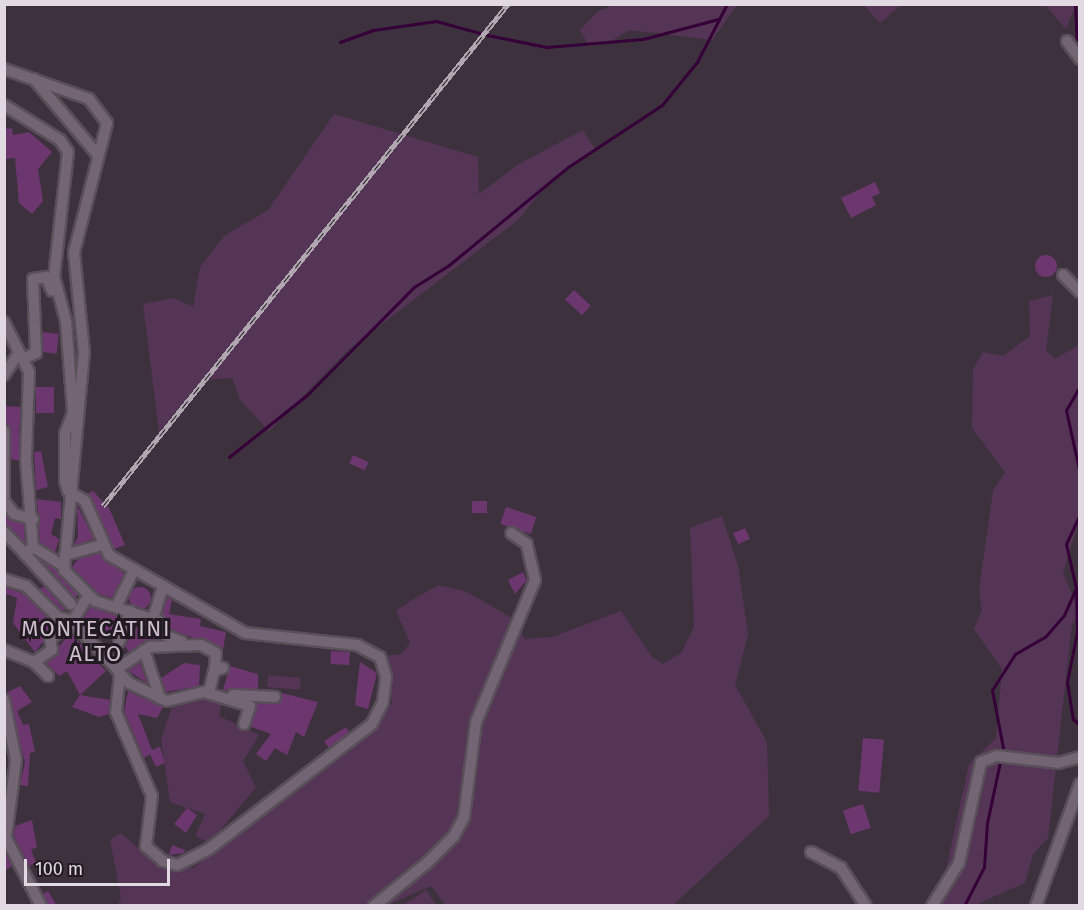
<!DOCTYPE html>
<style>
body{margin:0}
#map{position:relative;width:1084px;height:910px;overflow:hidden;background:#3e313e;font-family:"Fira Sans",sans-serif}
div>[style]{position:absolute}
.green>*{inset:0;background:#543555;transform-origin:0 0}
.stream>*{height:3px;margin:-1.5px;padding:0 1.5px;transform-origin:1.5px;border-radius:1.5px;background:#350038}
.building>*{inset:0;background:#6c376e;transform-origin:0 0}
.round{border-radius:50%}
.roads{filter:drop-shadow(2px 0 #594f59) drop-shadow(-2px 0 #594f59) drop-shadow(0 2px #594f59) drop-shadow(0 -2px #594f59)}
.minor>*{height:10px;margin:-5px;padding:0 5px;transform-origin:5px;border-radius:5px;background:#736573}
.rail>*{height:5px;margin-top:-2.5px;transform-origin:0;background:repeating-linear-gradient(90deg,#211b21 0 9px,#b1a7b1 0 18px);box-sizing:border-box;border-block:2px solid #b1a7b1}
span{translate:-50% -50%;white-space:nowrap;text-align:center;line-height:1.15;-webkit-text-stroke:6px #211b21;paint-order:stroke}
.quarter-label{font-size:22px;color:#cdbdcd;letter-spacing:1.5px}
.frame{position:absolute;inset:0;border:6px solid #e2dae2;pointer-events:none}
.scale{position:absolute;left:24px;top:859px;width:146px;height:27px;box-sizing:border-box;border:3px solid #e2dae2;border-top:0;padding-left:8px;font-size:18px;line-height:21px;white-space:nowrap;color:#e2dae2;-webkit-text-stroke:4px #211b21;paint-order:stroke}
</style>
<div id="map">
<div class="green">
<div style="clip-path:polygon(615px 4px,737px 4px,737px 5px,712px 40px,629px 30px,610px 42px,589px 46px,580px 30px,597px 12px)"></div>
<div style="clip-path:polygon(864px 5px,864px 4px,901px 5px,880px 23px)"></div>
<div style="clip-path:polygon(1045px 5px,1076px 5px,1066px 29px)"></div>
<div style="clip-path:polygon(334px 114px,478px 157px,479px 194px,519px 164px,583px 130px,596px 151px,552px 178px,518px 220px,348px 350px,269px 431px,240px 400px,232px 378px,202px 380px,159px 432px,143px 304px,174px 298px,193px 307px,200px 267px,224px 236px,268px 210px)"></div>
<div style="clip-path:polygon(1053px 295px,1046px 350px,1055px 359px,1079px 345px,1079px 520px,1063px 573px,1080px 613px,1072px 624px,1048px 838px,1033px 854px,1025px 883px,975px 905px,929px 906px,946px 870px,969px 764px,996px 738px,1002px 669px,974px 629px,982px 610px,979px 590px,993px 491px,1005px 472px,972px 428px,973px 369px,983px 352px,1003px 356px,1030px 336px,1029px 301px)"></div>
<div style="clip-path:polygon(722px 516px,738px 566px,748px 634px,735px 685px,767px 742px,769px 816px,673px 905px,445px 905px,431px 886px,388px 905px,118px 905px,121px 897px,110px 840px,121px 833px,161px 868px,193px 868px,377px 725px,392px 703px,384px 656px,401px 654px,410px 643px,396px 611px,415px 598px,439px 585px,467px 592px,514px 619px,525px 639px,552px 637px,621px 611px,652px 657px,663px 664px,681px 653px,694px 627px,690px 528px)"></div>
<div style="left:268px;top:675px;width:33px;height:12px;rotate:5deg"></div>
<div style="clip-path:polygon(204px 697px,222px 703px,219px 716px,259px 735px,243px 761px,256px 787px,210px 843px,195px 836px,205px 814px,170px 802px,161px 739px,173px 704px)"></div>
<div style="clip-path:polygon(426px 890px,436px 905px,403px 905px)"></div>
</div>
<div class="stream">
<div style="left:1075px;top:4px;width:44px;rotate:87.4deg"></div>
<div style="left:487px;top:35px;width:61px;rotate:11.3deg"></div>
<div style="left:547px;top:47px;width:96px;rotate:-4.8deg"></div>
<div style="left:643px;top:39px;width:78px;rotate:-14.9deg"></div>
<div style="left:340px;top:42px;width:35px;rotate:-20deg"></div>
<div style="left:373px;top:30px;width:64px;rotate:-8.1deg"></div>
<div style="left:436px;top:21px;width:46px;rotate:15.3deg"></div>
<div style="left:1078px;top:60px;width:13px;rotate:81deg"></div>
<div style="left:1080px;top:386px;width:28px;rotate:120deg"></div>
<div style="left:1066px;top:410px;width:66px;rotate:77.7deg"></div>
<div style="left:229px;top:457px;width:100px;rotate:-38.5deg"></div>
<div style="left:307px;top:395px;width:152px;rotate:-45.3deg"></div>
<div style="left:414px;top:287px;width:41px;rotate:-32.2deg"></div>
<div style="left:449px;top:265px;width:154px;rotate:-39.5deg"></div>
<div style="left:568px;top:167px;width:113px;rotate:-33.4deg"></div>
<div style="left:662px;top:105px;width:55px;rotate:-50.9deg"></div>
<div style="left:697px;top:62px;width:65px;rotate:-62.7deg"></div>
<div style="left:1076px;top:590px;width:42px;rotate:88.6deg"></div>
<div style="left:1077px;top:632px;width:51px;rotate:101.3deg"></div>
<div style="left:1067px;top:682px;width:37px;rotate:81deg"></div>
<div style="left:1073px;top:719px;width:9px;rotate:41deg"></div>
<div style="left:964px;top:906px;width:44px;rotate:-62.9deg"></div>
<div style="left:984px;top:867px;width:44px;rotate:-86.1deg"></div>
<div style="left:987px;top:823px;width:77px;rotate:-78deg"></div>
<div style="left:1003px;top:748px;width:59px;rotate:-100.7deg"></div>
<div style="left:992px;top:690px;width:43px;rotate:-57.4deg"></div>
<div style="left:1015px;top:654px;width:34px;rotate:-30deg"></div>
<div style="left:1045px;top:637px;width:29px;rotate:-49deg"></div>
<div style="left:1064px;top:615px;width:30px;rotate:-66deg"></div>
<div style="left:1076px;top:588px;width:45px;rotate:-102.8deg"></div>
<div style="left:1066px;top:544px;width:33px;rotate:-65deg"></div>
</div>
<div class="building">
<div style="clip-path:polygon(12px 128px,13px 135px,29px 132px,52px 152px,38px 169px,43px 201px,32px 214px,19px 203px,15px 158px,4px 159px,4px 129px)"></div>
<div style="clip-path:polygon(875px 182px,880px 193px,872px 197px,876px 205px,851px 218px,841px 198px)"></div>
<div class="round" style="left:1035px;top:255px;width:22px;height:22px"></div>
<div style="left:574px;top:290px;width:23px;height:13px;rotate:43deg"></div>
<div style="left:43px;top:332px;width:16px;height:20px;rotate:7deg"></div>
<div style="left:36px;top:387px;width:18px;height:26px"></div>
<div style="clip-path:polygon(4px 406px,20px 407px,19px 461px,11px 459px)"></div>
<div style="clip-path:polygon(41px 451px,48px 487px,36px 490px,34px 452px)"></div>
<div style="left:353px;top:455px;width:17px;height:9px;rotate:25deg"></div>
<div style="clip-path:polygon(93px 491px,109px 508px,125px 545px,114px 549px,87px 494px)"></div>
<div style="clip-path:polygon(37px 499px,61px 502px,61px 519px,55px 518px,51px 534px,59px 539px,55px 552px,40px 543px)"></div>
<div style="left:472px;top:501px;width:15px;height:12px"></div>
<div style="clip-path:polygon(77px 505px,94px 539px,74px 545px,78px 537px)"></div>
<div style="left:506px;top:507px;width:32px;height:18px;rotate:18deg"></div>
<div style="clip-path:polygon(4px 514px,24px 524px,25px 543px,4px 525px)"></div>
<div style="left:745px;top:528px;width:12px;height:13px;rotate:66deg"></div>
<div style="clip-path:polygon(100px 553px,124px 573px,112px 598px,99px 594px,72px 567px,78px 559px)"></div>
<div style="clip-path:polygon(42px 561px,57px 570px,78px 595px,75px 598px)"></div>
<div style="clip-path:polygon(523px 572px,527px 580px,515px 594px,508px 580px)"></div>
<div style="clip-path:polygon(44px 586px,65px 609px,66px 610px,62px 610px,40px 589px)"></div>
<div style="clip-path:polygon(4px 587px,22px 593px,57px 624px,35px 652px,13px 623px,17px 598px,4px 593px)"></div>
<div class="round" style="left:129px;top:587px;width:22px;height:22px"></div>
<div style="clip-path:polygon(167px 597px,172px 600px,169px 614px,201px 619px,200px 626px,226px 632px,223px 650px,171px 629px,162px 614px)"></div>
<div style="clip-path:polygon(91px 607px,120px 617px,112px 639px,84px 618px)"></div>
<div style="clip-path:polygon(139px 623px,153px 627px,159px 639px,129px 652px,125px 646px)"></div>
<div style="clip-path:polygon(70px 633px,106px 671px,80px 695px,110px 700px,109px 714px,99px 717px,72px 707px,80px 695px,67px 671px,59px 676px,46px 663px)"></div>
<div style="left:331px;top:651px;width:19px;height:13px;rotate:3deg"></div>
<div style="clip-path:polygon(360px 662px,377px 673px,368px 709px,355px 705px)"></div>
<div style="clip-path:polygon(140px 663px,147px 683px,128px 671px)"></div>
<div style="clip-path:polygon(184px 663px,200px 665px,199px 686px,166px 692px,161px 678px)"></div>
<div style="clip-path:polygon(230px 666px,258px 674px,258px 689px,223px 690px)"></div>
<div style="clip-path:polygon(20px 686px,32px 702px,17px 711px,23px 725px,29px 724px,35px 752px,30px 753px,28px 786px,20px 785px,25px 762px,6px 693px)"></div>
<div style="clip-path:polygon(128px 691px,163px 707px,157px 718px,138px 714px,152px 750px,160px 747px,165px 763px,156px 767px,150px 754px,144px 758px,124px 711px)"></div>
<div style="clip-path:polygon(281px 693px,318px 702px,304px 737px,296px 732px,287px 755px,275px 748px,266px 761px,256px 754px,271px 734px,251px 727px,257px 704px,278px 704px)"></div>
<div style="clip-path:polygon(346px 727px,349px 732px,329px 748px,324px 741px)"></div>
<div style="left:863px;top:738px;width:21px;height:53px;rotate:5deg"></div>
<div style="left:863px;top:804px;width:25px;height:21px;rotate:72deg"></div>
<div style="clip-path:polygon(187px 808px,197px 815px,186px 833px,174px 824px)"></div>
<div style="clip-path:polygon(32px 820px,37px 848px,31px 849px,36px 863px,29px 866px,14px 836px,15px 826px)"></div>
<div style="clip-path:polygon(172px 845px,185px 850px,184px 853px,169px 855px)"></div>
<div style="clip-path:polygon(4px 851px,12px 866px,4px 871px)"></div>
<div style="clip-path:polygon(48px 891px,57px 906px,48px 906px,43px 894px)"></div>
</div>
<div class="roads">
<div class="minor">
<div style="left:1067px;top:41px;width:22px;rotate:54deg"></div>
<div style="left:4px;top:69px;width:90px;rotate:19.4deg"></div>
<div style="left:89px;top:99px;width:30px;rotate:53deg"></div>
<div style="left:107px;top:123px;width:133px;rotate:104.3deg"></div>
<div style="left:74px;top:252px;width:100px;rotate:84.3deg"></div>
<div style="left:84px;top:352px;width:219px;rotate:95.2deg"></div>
<div style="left:64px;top:570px;width:44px;rotate:45deg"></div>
<div style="left:95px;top:601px;width:67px;rotate:17.4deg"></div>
<div style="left:159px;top:621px;width:15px;rotate:67deg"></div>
<div style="left:165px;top:635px;width:18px;rotate:22deg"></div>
<div style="left:34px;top:79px;width:98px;rotate:50deg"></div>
<div style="left:4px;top:105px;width:66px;rotate:32deg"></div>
<div style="left:60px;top:140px;width:14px;rotate:56deg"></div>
<div style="left:68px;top:152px;width:125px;rotate:96.4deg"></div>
<div style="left:54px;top:276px;width:47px;rotate:75.1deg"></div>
<div style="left:66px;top:321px;width:92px;rotate:85.6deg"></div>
<div style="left:73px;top:413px;width:22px;rotate:111deg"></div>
<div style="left:65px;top:434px;width:47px;rotate:90deg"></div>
<div style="left:65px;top:481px;width:10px;rotate:73deg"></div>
<div style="left:68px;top:491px;width:20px;rotate:30deg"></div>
<div style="left:85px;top:501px;width:59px;rotate:66deg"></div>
<div style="left:109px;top:555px;width:157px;rotate:29.8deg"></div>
<div style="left:245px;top:633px;width:113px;rotate:6.1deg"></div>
<div style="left:357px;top:645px;width:26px;rotate:28deg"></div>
<div style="left:380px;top:657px;width:21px;rotate:73deg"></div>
<div style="left:386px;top:677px;width:25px;rotate:97deg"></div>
<div style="left:383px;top:702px;width:25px;rotate:117deg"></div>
<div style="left:372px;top:724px;width:205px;rotate:142.5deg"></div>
<div style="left:209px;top:849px;width:36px;rotate:153deg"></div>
<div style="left:177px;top:865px;width:15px;rotate:-164deg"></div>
<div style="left:163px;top:861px;width:23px;rotate:-139deg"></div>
<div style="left:146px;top:846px;width:50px;rotate:-83.2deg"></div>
<div style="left:152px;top:796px;width:91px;rotate:-113.2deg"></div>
<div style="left:116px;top:712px;width:37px;rotate:-84deg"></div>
<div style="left:1063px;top:275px;width:24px;rotate:45deg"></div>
<div style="left:4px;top:322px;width:56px;rotate:63.4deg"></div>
<div style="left:29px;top:372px;width:88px;rotate:92deg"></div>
<div style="left:26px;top:460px;width:87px;rotate:85.4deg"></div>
<div style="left:33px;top:547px;width:36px;rotate:32deg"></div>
<div style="left:23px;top:359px;width:14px;rotate:-25deg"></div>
<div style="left:36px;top:353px;width:74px;rotate:-92.3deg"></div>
<div style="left:33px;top:279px;width:13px;rotate:-9deg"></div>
<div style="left:46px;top:277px;width:15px;rotate:67deg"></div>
<div style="left:4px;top:375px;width:27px;rotate:-56deg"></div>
<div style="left:4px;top:431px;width:26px;rotate:90deg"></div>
<div style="left:4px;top:462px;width:34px;rotate:90deg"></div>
<div style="left:4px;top:501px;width:16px;rotate:52deg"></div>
<div style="left:14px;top:514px;width:20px;rotate:15deg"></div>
<div style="left:4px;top:532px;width:30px;rotate:46deg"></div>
<div style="left:33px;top:547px;width:11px;rotate:139deg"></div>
<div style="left:25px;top:554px;width:68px;rotate:47.4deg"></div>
<div style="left:65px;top:555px;width:38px;rotate:-15deg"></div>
<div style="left:4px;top:579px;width:23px;rotate:18deg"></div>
<div style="left:26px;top:586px;width:45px;rotate:44.1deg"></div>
<div style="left:58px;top:617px;width:12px;rotate:14deg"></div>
<div style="left:116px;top:607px;width:41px;rotate:-64.1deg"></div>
<div style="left:153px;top:619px;width:34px;rotate:-73deg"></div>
<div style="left:72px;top:622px;width:65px;rotate:46.2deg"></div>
<div style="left:117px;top:669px;width:40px;rotate:-34deg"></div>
<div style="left:150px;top:647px;width:51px;rotate:-2.2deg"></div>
<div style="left:201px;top:645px;width:17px;rotate:28deg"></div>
<div style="left:216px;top:653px;width:13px;rotate:94deg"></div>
<div style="left:215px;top:666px;width:8px;rotate:14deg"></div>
<div style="left:223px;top:668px;width:9px;rotate:162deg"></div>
<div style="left:214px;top:671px;width:18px;rotate:103deg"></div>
<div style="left:72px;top:622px;width:31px;rotate:-58deg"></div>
<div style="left:119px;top:642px;width:33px;rotate:-70deg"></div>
<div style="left:4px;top:650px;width:32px;rotate:22deg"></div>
<div style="left:34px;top:662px;width:20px;rotate:45deg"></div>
<div style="left:144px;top:650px;width:51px;rotate:71.6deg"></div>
<div style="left:34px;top:662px;width:22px;rotate:-34deg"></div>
<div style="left:52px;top:650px;width:11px;rotate:-100deg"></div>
<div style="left:50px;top:639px;width:28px;rotate:-38deg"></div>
<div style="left:118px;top:671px;width:16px;rotate:47deg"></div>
<div style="left:129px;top:683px;width:42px;rotate:25.3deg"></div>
<div style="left:167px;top:701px;width:38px;rotate:-14deg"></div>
<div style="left:204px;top:692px;width:48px;rotate:16.9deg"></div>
<div style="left:250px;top:706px;width:19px;rotate:108deg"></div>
<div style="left:233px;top:695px;width:42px;rotate:2.7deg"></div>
<div style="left:4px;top:700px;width:61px;rotate:78.7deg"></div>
<div style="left:16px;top:760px;width:78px;rotate:97.4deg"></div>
<div style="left:4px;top:834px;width:81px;rotate:62.8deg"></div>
<div style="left:811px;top:852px;width:34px;rotate:28deg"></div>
<div style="left:841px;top:868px;width:45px;rotate:56.7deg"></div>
<div style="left:374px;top:906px;width:68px;rotate:-39.1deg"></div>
<div style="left:427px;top:863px;width:38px;rotate:-45deg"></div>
<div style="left:454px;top:836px;width:21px;rotate:-62deg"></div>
<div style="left:464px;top:817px;width:96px;rotate:-82.8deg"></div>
<div style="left:476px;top:722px;width:154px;rotate:-67.4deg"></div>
<div style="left:535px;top:580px;width:37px;rotate:-103deg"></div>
<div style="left:527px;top:544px;width:19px;rotate:-145deg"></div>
<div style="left:932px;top:906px;width:51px;rotate:-57.9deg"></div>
<div style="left:959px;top:863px;width:103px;rotate:-77.7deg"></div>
<div style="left:981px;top:762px;width:17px;rotate:-21deg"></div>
<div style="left:997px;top:756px;width:61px;rotate:6.5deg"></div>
<div style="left:1058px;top:763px;width:23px;rotate:-15deg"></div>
<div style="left:1036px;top:906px;width:130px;rotate:-70.2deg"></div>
</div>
</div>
<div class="rail">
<div style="left:103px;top:506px;width:645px;rotate:-51.1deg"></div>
</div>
<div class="quarter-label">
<span style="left:96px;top:641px">MONTECATINI<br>ALTO</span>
</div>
<div class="frame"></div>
<div class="scale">100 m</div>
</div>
